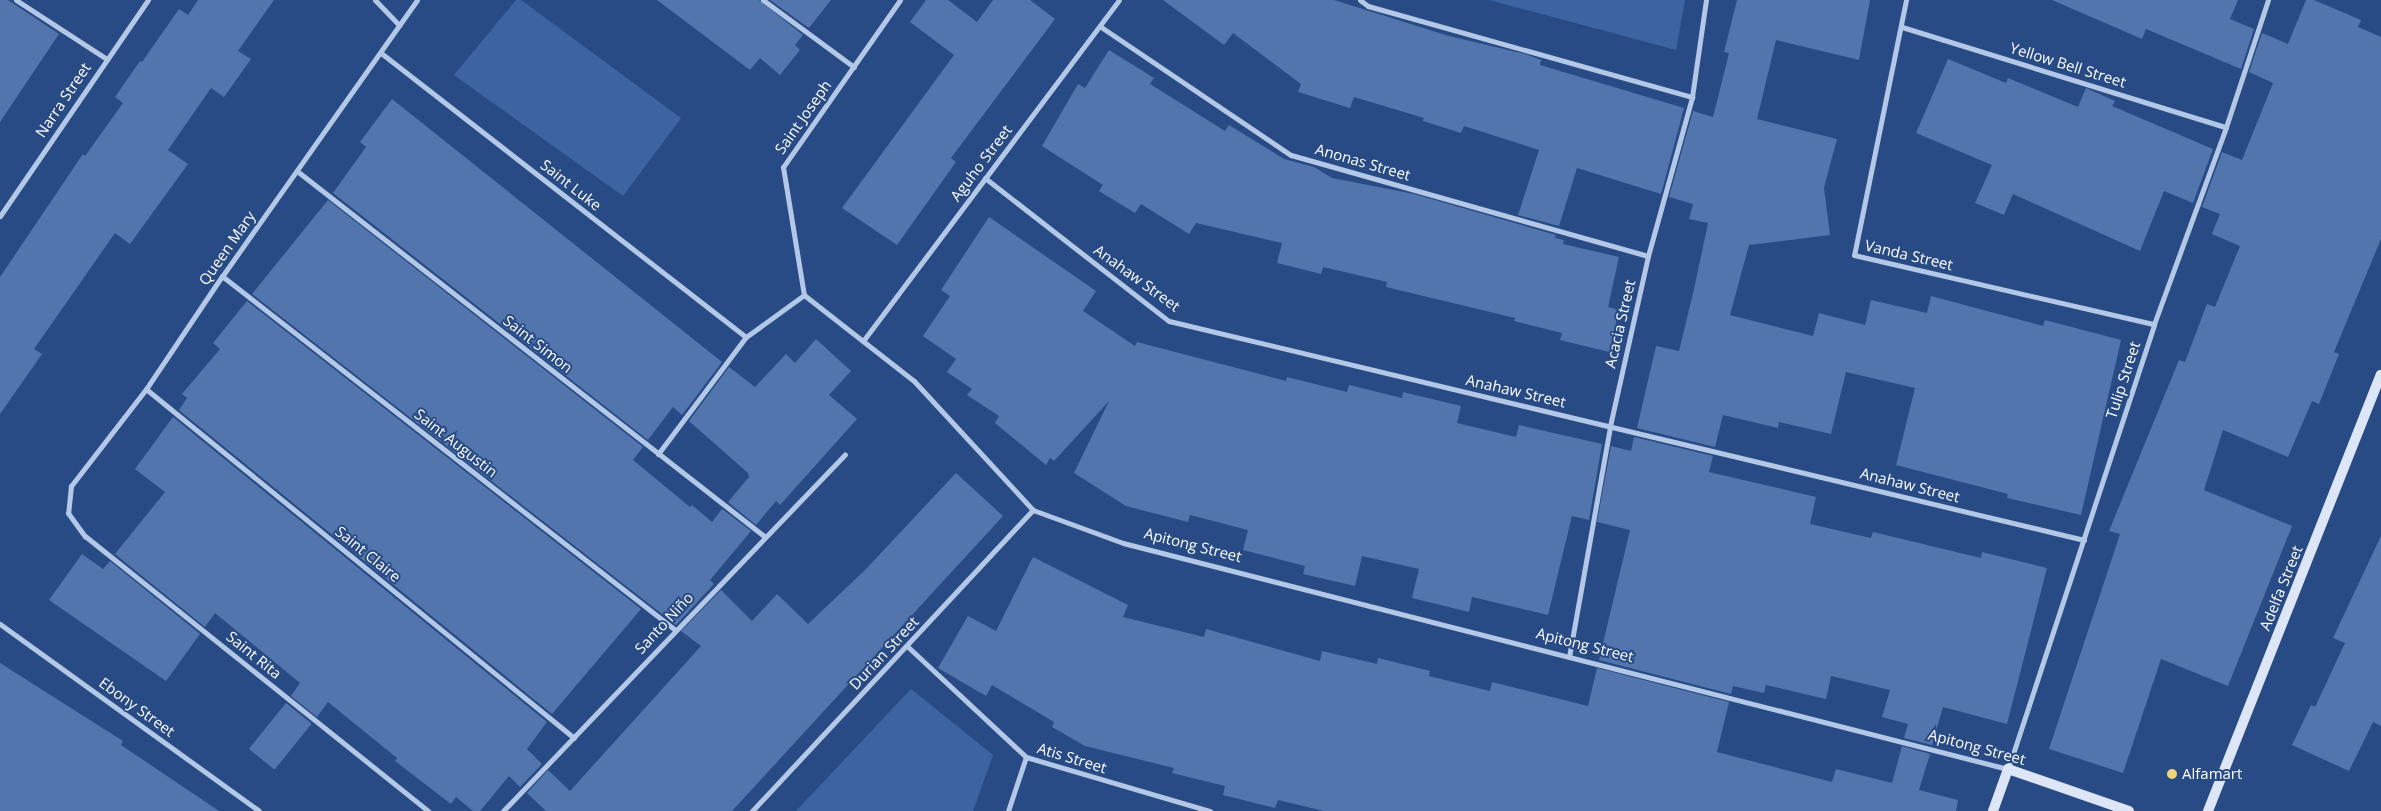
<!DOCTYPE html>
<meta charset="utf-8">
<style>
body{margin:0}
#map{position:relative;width:2381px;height:811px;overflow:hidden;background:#284b85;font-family:"Open Sans",sans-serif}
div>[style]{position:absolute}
.green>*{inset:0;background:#3d64a1}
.building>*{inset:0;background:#5175ac;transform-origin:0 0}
.street>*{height:5px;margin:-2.5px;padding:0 2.5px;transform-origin:2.5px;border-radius:2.5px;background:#b3c8e7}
.secondary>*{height:10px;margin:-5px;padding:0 5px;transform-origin:5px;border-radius:5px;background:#dde6f7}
.dots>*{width:14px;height:14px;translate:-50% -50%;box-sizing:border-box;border:2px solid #284b85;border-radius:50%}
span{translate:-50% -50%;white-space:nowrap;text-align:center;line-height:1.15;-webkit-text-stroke:4px #284b85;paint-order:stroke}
.street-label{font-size:15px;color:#fff}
.poi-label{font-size:15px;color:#fff}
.left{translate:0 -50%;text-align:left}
</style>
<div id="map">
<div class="green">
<div style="clip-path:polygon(516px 0,521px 0,681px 118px,623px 196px,454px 75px)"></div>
<div style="clip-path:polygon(1489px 0,1685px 0,1676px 50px)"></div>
<div style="clip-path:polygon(911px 689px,993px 755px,973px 811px,796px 811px)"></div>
</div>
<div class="building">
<div style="clip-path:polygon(0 0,8px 0,59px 34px,0 122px)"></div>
<div style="clip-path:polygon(198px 0,274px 0,238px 51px,251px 59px,224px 97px,211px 88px,168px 150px,188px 164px,130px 244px,115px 233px,34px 349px,42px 354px,0 414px,0 277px,83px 154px,85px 156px,123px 103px,115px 97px,140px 61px,142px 62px,179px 9px,188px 15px)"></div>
<div style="clip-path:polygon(657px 0,759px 0,803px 35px,795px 45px,800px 50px,780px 75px,760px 58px,750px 70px)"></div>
<div style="clip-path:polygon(770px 0,831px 0,809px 28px)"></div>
<div style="clip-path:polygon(926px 0,948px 0,977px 22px,993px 0,1030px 0,1055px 19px,951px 158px,956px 162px,897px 245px,842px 208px,954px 55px,910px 22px)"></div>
<div style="clip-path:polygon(1163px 0,1334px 0,1449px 36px,1525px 54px,1541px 60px,1540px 65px,1684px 108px,1661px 194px,1577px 168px,1559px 226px,1518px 215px,1539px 150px,1464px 126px,1461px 133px,1423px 121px,1424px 118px,1354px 97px,1350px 108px,1298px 92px,1301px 84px,1233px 33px,1224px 45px)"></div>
<div style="clip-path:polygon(1737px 0,1870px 0,1859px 60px,1776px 40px,1757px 119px,1837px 139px,1824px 188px,1830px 235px,1749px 245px,1730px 315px,1813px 336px,1819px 313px,1865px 325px,1871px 300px,1927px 313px,1931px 296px,2043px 326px,2045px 320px,2121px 340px,2081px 515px,2007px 498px,2008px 494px,1896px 465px,1915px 388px,1846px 372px,1831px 434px,1779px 422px,1778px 428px,1723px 415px,1715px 447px,1637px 428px,1656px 346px,1679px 351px,1694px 289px,1708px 223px,1689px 219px,1693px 204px,1669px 197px,1693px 111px,1713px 117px,1729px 53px,1724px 52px)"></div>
<div style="clip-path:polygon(2052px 0,2238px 0,2230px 19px,2254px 29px,2241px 69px,2146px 29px,2142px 39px)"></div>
<div style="clip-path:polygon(2306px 0,2314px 0,2361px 20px,2358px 27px,2381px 37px,2381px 239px,2334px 352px,2339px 354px,2319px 404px,2312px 401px,2288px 457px,2223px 430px,2204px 490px,2292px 526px,2228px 686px,2161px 659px,2123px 773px,2049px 749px,2120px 534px,2109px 531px,2179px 360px,2185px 362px,2207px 304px,2215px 307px,2240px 246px,2212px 234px,2220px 214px,2202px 207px,2222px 152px,2242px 160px,2273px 83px,2249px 72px,2262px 33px,2288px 44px)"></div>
<div style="clip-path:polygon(1109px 50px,1154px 78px,1150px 84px,1225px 131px,1229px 125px,1284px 159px,1314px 167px,1332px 178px,1414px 194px,1556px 235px,1555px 238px,1564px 240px,1563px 244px,1619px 257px,1608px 307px,1619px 310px,1609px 352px,1560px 340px,1562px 333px,1514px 321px,1515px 318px,1386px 287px,1387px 282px,1323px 267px,1321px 274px,1277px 263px,1282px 243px,1196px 223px,1189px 234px,1141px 204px,1135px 213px,1099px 191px,1103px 185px,1042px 146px,1078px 84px,1085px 88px)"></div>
<div style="clip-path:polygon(1948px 59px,2006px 83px,2008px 78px,2078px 107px,2086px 88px,2115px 101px,2112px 106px,2213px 149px,2193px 203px,2164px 191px,2140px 251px,2013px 194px,2004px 215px,1975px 203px,1992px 165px,1916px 133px)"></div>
<div style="clip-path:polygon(392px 99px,722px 362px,682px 415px,673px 407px,648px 440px,333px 193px,366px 147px,360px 142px)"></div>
<div style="clip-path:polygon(328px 200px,643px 447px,633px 460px,690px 507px,692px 505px,712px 522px,722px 509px,751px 531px,710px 580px,714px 584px,676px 625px,252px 294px)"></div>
<div style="clip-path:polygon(989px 217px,1096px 291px,1083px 311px,1135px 346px,1137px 342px,1286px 381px,1287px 377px,1347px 392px,1349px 385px,1402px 398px,1403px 392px,1461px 406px,1457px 423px,1516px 437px,1519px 425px,1602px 444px,1589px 520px,1572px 516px,1548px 615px,1472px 597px,1469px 612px,1412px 598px,1419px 569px,1362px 556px,1355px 586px,1303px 574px,1305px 566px,1243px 550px,1248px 530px,1190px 515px,1188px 522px,1126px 506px,1074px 473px,1109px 401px,1054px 461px,1050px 458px,1046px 465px,995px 423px,999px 416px,967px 395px,972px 389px,947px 372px,956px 359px,923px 336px,950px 296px,941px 290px)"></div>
<div style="clip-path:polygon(247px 301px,641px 609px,552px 714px,179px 410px,187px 398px,182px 394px,220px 349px,213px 343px)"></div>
<div style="clip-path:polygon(816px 339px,851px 371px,829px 395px,857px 419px,780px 505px,776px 501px,756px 525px,728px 502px,749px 477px,748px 473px,689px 421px,729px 367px,755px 387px,786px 354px,795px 363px)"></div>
<div style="clip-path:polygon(173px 417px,547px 722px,527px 749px,542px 764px,520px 787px,509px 776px,480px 811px,473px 811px,456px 797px,451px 804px,395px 761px,397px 758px,328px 702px,317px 717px,291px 696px,300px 683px,215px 613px,205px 627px,115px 554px,165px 492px,135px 469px)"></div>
<div style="clip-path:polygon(1634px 437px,1713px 456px,1709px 472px,1816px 497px,1810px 524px,1871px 538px,1873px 532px,1981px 558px,1982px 552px,2047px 568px,2007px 724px,1943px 707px,1932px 745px,1904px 738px,1908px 724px,1882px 717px,1890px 690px,1831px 676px,1826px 699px,1766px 685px,1764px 693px,1733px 686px,1731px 694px,1599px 660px,1630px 530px,1597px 522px,1611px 446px,1631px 451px)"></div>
<div style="clip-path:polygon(956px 473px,1003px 516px,732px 811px,546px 811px,527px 793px,548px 770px,570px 791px,701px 646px,681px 631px,721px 590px,752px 621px,777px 594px,808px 624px,866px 569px)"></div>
<div style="clip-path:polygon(2381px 536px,2381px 726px,2373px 722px,2349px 771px,2292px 745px,2311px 705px,2315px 707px,2345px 643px,2333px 638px)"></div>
<div style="clip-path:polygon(82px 554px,103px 569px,110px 561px,200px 634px,166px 681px,49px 600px)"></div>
<div style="clip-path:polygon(1033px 557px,1128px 605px,1123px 617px,1204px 637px,1206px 629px,1320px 661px,1322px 651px,1377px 664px,1378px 658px,1430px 671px,1429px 676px,1490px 691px,1492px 682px,1588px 706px,1597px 668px,1729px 702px,1717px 752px,1832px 782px,1836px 769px,1892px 783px,1902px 746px,1930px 754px,1919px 790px,1958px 800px,1956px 811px,1324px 811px,1278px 800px,1275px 808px,1223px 795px,1225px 786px,1172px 773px,1174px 768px,1085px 746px,1052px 727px,1054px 722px,992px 685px,986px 696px,938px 668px,968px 616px,996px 631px)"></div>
<div style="clip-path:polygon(0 663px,123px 741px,121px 745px,219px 811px,0 811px)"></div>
<div style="left:286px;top:703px;width:33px;height:59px;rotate:39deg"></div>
</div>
<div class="street">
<div style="left:16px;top:0;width:108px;rotate:33deg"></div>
<div style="left:375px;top:0;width:35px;rotate:46deg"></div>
<div style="left:417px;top:0;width:338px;rotate:125.2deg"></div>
<div style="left:222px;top:276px;width:136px;rotate:123.9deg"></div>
<div style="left:146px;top:389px;width:123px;rotate:127.7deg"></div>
<div style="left:71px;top:486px;width:27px;rotate:96deg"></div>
<div style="left:68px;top:513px;width:29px;rotate:54deg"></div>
<div style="left:85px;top:536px;width:440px;rotate:38.7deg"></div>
<div style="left:763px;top:0;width:113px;rotate:36.4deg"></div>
<div style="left:900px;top:0;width:204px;rotate:125deg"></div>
<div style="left:783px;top:167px;width:130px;rotate:80.7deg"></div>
<div style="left:804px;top:295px;width:140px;rotate:38deg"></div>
<div style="left:914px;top:381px;width:176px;rotate:47.3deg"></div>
<div style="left:1033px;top:510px;width:96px;rotate:20.1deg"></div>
<div style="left:1123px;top:543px;width:913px;rotate:14.33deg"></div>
<div style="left:2008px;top:769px;width:468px;rotate:-71.8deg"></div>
<div style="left:2154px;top:324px;width:210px;rotate:-69.9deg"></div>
<div style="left:2226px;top:127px;width:134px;rotate:-71.7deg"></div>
<div style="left:1360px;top:0;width:10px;rotate:37deg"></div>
<div style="left:1368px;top:6px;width:337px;rotate:15.7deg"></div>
<div style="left:1906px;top:0;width:260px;rotate:101.5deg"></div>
<div style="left:1854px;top:255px;width:308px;rotate:13deg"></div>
<div style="left:1101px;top:27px;width:229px;rotate:34deg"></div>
<div style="left:1291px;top:155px;width:371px;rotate:15.8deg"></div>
<div style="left:1902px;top:27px;width:339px;rotate:17.2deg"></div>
<div style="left:381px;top:53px;width:462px;rotate:37.9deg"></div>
<div style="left:297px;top:171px;width:593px;rotate:38.01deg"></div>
<div style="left:985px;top:178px;width:233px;rotate:37.9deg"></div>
<div style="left:1169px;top:321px;width:941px;rotate:13.46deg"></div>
<div style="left:0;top:216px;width:262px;rotate:-55.6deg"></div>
<div style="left:222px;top:276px;width:574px;rotate:37.99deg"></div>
<div style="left:863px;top:341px;width:426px;rotate:-53.1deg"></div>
<div style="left:146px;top:389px;width:552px;rotate:39.19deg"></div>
<div style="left:658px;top:454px;width:146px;rotate:-53.1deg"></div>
<div style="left:746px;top:337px;width:72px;rotate:-35.9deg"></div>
<div style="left:0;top:624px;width:319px;rotate:35.8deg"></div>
<div style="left:907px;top:646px;width:163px;rotate:43deg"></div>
<div style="left:1026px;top:757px;width:192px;rotate:16.4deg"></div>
<div style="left:1569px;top:657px;width:235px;rotate:-79.9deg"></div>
<div style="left:1610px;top:426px;width:174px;rotate:-77.4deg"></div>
<div style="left:1648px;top:256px;width:165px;rotate:-74.5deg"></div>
<div style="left:1692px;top:97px;width:98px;rotate:-81.8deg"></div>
<div style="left:503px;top:811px;width:494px;rotate:-46.2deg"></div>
<div style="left:752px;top:811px;width:412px;rotate:-47deg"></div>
<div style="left:1008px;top:811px;width:57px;rotate:-71.6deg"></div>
</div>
<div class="secondary">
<div style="left:1993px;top:811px;width:45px;rotate:-70.3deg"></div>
<div style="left:2008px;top:769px;width:128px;rotate:19.1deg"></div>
<div style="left:2208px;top:811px;width:469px;rotate:-68.4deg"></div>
</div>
<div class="dots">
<div style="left:2172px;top:774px;background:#efd47a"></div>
</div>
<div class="street-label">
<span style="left:2068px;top:65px;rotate:17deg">Yellow Bell Street</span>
<span style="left:63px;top:100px;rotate:-56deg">Narra Street</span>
<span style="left:803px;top:117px;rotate:-55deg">Saint Joseph</span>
<span style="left:1363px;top:162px;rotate:16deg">Anonas Street</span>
<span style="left:981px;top:163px;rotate:-53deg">Aguho Street</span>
<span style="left:571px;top:185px;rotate:38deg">Saint Luke</span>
<span style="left:227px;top:248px;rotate:-55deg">Queen Mary</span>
<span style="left:1909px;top:255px;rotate:13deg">Vanda Street</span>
<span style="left:1137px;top:278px;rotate:36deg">Anahaw Street</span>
<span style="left:1620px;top:324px;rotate:-77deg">Acacia Street</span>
<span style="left:538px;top:344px;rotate:38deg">Saint Simon</span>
<span style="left:2123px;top:380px;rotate:-72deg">Tulip Street</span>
<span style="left:1516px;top:391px;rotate:13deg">Anahaw Street</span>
<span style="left:456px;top:443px;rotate:38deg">Saint Augustin</span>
<span style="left:1910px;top:485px;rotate:14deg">Anahaw Street</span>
<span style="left:1193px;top:545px;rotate:14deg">Apitong Street</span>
<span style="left:368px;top:554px;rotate:39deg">Saint Claire</span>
<span style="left:2281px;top:588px;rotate:-68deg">Adelfa Street</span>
<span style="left:664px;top:623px;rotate:-47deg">Santo Niño</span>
<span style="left:1585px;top:645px;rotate:14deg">Apitong Street</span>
<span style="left:884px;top:653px;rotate:-47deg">Durian Street</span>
<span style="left:254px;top:655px;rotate:39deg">Saint Rita</span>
<span style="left:137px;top:707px;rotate:36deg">Ebony Street</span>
<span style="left:1977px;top:747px;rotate:15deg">Apitong Street</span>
<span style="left:1072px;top:758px;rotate:17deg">Atis Street</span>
</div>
<div class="poi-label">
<span class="left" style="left:2182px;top:774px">Alfamart</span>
</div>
</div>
